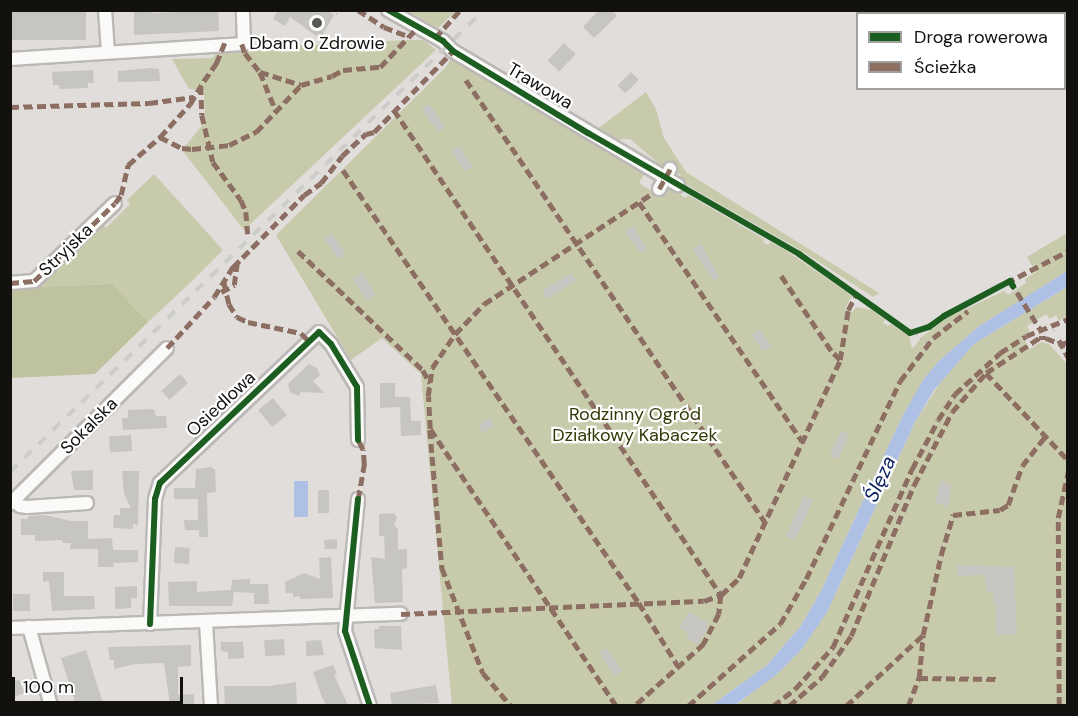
<!DOCTYPE html>
<meta charset="utf-8">
<style>
body{margin:0}
#map{position:relative;width:1078px;height:716px;overflow:hidden;background:#e0ddda;font-family:"DM Sans",sans-serif}
div>[style]{position:absolute}
.green>*{inset:0;background:#c8cbab}
.forest>*{inset:0;background:#bec29e}
.water>*{inset:0;background:#afc0e5;transform-origin:0 0}
.building>*{inset:0;background:#c7c5c2;transform-origin:0 0}
.path>*{height:2px;margin-top:-1px;transform-origin:0;background:repeating-linear-gradient(90deg,#bfbebd 0 1.5px,transparent 0 6px)}
.roads{filter:drop-shadow(2px 0 #bbb8b6) drop-shadow(-2px 0 #bbb8b6) drop-shadow(0 2px #bbb8b6) drop-shadow(0 -2px #bbb8b6)}
.minor>*{height:12px;margin:-6px;padding:0 6px;transform-origin:6px;border-radius:6px;background:#fafaf9}
.rail>*{height:4px;margin-top:-2px;transform-origin:0;background:repeating-linear-gradient(90deg,#cccccb 0 10px,transparent 0 20px)}
.quiet>*{height:4.5px;margin-top:-2.25px;transform-origin:0;background:repeating-linear-gradient(90deg,#8d6e63 0 9px,transparent 0 13.5px)}
.cycleway>*{height:6px;margin:-3px;padding:0 3px;transform-origin:3px;border-radius:3px;background:#1b5e20}
.dots>*{width:16px;height:16px;translate:-50% -50%;box-sizing:border-box;border:3px solid #fff;border-radius:50%}
span{translate:-50% -50%;white-space:nowrap;text-align:center;line-height:1.15;-webkit-text-stroke:4.5px #fff;paint-order:stroke}
.poi-label{font-size:18px;color:#12110e}
.street-label{font-size:18px;color:#12110e}
.park-label{font-size:18px;color:#343806}
.water-label{font-size:20px;color:#0d2361;font-style:italic}
.frame{position:absolute;inset:0;border:12px solid #12110e;pointer-events:none}
.legend{position:absolute;left:856px;top:12px;width:210px;height:78px;box-sizing:border-box;background:#fff;border:2px solid #a0a09f;margin:0;padding:8px 10px;list-style:none;font-size:18px;color:#12110e}
.legend li{display:flex;align-items:center;gap:12px;height:30px}
.legend b{width:30px;border:2px solid #a0a09f}
.scale{position:absolute;left:12px;top:677px;width:171px;height:27px;box-sizing:border-box;border:3px solid #12110e;border-top:0;padding-left:8px;font-size:18px;line-height:21px;white-space:nowrap;color:#12110e;-webkit-text-stroke:4px #fff;paint-order:stroke}
</style>
<div id="map">
<div class="green">
<div style="clip-path:polygon(443px 11px,456px 11px,438px 28px,408px 11px)"></div>
<div style="clip-path:polygon(407px 40px,423px 40px,436px 50px,244px 230px,182px 150px,205px 122px,204px 90px,189px 89px,172px 59px,213px 58px,217px 50px)"></div>
<div style="clip-path:polygon(452px 57px,646px 170px,639px 183px,658px 195px,665px 185px,670px 185px,682px 191px,681px 195px,686px 198px,688px 195px,764px 239px,763px 242px,768px 245px,770px 242px,784px 249px,852px 296px,845px 308px,852px 312px,856px 307px,872px 310px,885px 320px,883px 323px,888px 326px,890px 324px,909px 335px,912px 349px,923px 336px,947px 318px,1004px 291px,1008px 295px,1026px 283px,1025px 279px,1036px 272px,1027px 257px,1067px 233px,1068px 271px,979px 326px,939px 361px,902px 417px,822px 589px,801px 626px,767px 665px,712px 705px,452px 706px,421px 374px,382px 338px,351px 360px,276px 235px,446px 67px)"></div>
<div style="clip-path:polygon(646px 92px,656px 109px,664px 138px,686px 172px,879px 293px,873px 297px,802px 251px,678px 180px,681px 175px,668px 167px,664px 168px,630px 139px,612px 140px,596px 130px)"></div>
<div style="clip-path:polygon(154px 174px,223px 250px,190px 283px,148px 322px,112px 284px,37px 287px,102px 224px,106px 228px,130px 204px,127px 200px)"></div>
<div style="clip-path:polygon(1067px 287px,1067px 316px,1059px 321px,1056px 315px,1050px 319px,1046px 314px,1027px 326px,1030px 332px,1022px 336px,1030px 349px,1041px 342px,1049px 344px,1067px 364px,1067px 705px,735px 706px,787px 665px,835px 595px,915px 422px,945px 375px,974px 344px)"></div>
</div>
<div class="forest">
<div style="clip-path:polygon(112px 284px,148px 322px,95px 374px,11px 378px,11px 288px)"></div>
</div>
<div class="water">
<div style="clip-path:polygon(1067px 271px,1067px 287px,974px 344px,934px 390px,915px 422px,827px 612px,802px 649px,776px 675px,735px 705px,712px 705px,767px 665px,801px 626px,822px 589px,902px 417px,923px 380px,939px 361px,979px 326px)"></div>
<div style="left:294px;top:481px;width:14px;height:36px"></div>
</div>
<div class="building">
<div style="left:10px;top:10px;width:76px;height:30px"></div>
<div style="clip-path:polygon(134px 10px,151px 10px,152px 13px,218px 10px,219px 31px,134px 35px)"></div>
<div style="clip-path:polygon(278px 10px,327px 10px,334px 15px,320px 39px,290px 17px,285px 26px,273px 19px)"></div>
<div style="clip-path:polygon(599px 10px,612px 10px,617px 16px,594px 38px,583px 27px)"></div>
<div style="left:564px;top:43px;width:16px;height:24px;rotate:43deg"></div>
<div style="clip-path:polygon(151px 68px,159px 69px,160px 81px,118px 82px,118px 71px)"></div>
<div style="clip-path:polygon(93px 70px,94px 83px,88px 83px,88px 88px,59px 89px,59px 85px,53px 85px,52px 72px)"></div>
<div style="left:631px;top:72px;width:11px;height:19px;rotate:45deg"></div>
<div style="left:429px;top:104px;width:28px;height:9px;rotate:55deg"></div>
<div style="left:459px;top:146px;width:25px;height:9px;rotate:56deg"></div>
<div style="clip-path:polygon(633px 226px,647px 249px,641px 253px,625px 232px)"></div>
<div style="left:332px;top:234px;width:24px;height:9px;rotate:55deg"></div>
<div style="clip-path:polygon(701px 244px,719px 277px,713px 280px,693px 249px)"></div>
<div style="left:362px;top:273px;width:26px;height:11px;rotate:58deg"></div>
<div style="left:571px;top:273px;width:9px;height:34px;rotate:58deg"></div>
<div style="left:760px;top:329px;width:20px;height:10px;rotate:57deg"></div>
<div style="clip-path:polygon(309px 364px,317px 368px,320px 375px,313px 381px,324px 393px,301px 392px,298px 396px,290px 392px,288px 384px)"></div>
<div style="left:180px;top:374px;width:12px;height:25px;rotate:48deg"></div>
<div style="clip-path:polygon(380px 383px,395px 383px,395px 397px,410px 397px,411px 419px,411px 421px,421px 421px,421px 435px,401px 436px,400px 407px,380px 408px)"></div>
<div style="left:273px;top:398px;width:22px;height:19px;rotate:51deg"></div>
<div style="clip-path:polygon(154px 409px,156px 416px,166px 416px,167px 428px,123px 430px,122px 418px,128px 418px,128px 410px)"></div>
<div style="left:490px;top:418px;width:9px;height:14px;rotate:58deg"></div>
<div style="clip-path:polygon(841px 431px,849px 434px,838px 460px,830px 455px)"></div>
<div style="left:131px;top:435px;width:16px;height:22px;rotate:86deg"></div>
<div style="clip-path:polygon(211px 467px,215px 470px,216px 492px,207px 493px,208px 537px,199px 537px,199px 530px,185px 530px,184px 520px,198px 520px,198px 499px,174px 499px,174px 488px,195px 488px,196px 469px)"></div>
<div style="clip-path:polygon(93px 470px,93px 490px,74px 490px,71px 471px)"></div>
<div style="clip-path:polygon(122px 471px,139px 471px,138px 525px,133px 524px,133px 529px,113px 528px,114px 515px,120px 515px,120px 508px,131px 508px,124px 494px)"></div>
<div style="clip-path:polygon(941px 480px,951px 485px,949px 508px,935px 502px)"></div>
<div style="left:318px;top:490px;width:11px;height:23px"></div>
<div style="left:804px;top:496px;width:10px;height:44px;rotate:24deg"></div>
<div style="clip-path:polygon(394px 513px,397px 517px,394px 525px,398px 529px,398px 550px,407px 549px,407px 568px,402px 569px,403px 602px,375px 603px,371px 557px,385px 559px,384px 536px,379px 536px,379px 514px)"></div>
<div style="clip-path:polygon(45px 515px,71px 521px,88px 521px,88px 539px,112px 538px,113px 550px,138px 550px,138px 562px,113px 563px,114px 567px,98px 567px,98px 549px,70px 549px,71px 543px,63px 543px,62px 540px,35px 541px,35px 535px,21px 535px,21px 519px,28px 519px,28px 516px)"></div>
<div style="clip-path:polygon(337px 539px,337px 549px,325px 549px,324px 540px)"></div>
<div style="left:175px;top:547px;width:15px;height:16px;rotate:4deg"></div>
<div style="clip-path:polygon(331px 557px,333px 598px,300px 599px,300px 596px,293px 597px,293px 593px,286px 593px,285px 582px,304px 573px,320px 579px,319px 558px)"></div>
<div style="clip-path:polygon(957px 565px,1014px 567px,1017px 635px,996px 635px,996px 602px,993px 602px,993px 593px,986px 591px,985px 575px,957px 576px)"></div>
<div style="clip-path:polygon(43px 572px,64px 572px,64px 596px,94px 596px,95px 609px,52px 611px,49px 581px,43px 582px)"></div>
<div style="clip-path:polygon(250px 579px,250px 584px,268px 584px,269px 604px,254px 604px,254px 593px,234px 592px,232px 606px,169px 606px,168px 582px,197px 581px,197px 592px,231px 590px,232px 580px)"></div>
<div style="clip-path:polygon(137px 586px,137px 598px,131px 598px,131px 608px,115px 609px,115px 587px)"></div>
<div style="left:13px;top:594px;width:17px;height:17px"></div>
<div style="clip-path:polygon(689px 612px,708px 623px,706px 626px,708px 628px,698px 645px,686px 638px,689px 633px,679px 627px)"></div>
<div style="clip-path:polygon(379px 626px,401px 626px,402px 650px,375px 648px,374px 629px,379px 629px)"></div>
<div style="left:284px;top:639px;width:16px;height:20px;rotate:86deg"></div>
<div style="clip-path:polygon(321px 640px,324px 655px,306px 656px,306px 641px)"></div>
<div style="clip-path:polygon(221px 642px,243px 642px,244px 658px,228px 659px,228px 652px,221px 651px)"></div>
<div style="clip-path:polygon(191px 645px,191px 666px,178px 667px,178px 695px,194px 694px,194px 705px,170px 705px,164px 663px,135px 664px,114px 669px,114px 660px,110px 660px,108px 647px)"></div>
<div style="left:607px;top:648px;width:27px;height:9px;rotate:56deg"></div>
<div style="clip-path:polygon(86px 650px,103px 703px,96px 705px,76px 705px,61px 658px)"></div>
<div style="clip-path:polygon(333px 665px,337px 674px,334px 675px,348px 705px,326px 705px,322px 697px,313px 672px)"></div>
<div style="clip-path:polygon(19px 680px,25px 693px,10px 698px,10px 682px)"></div>
<div style="clip-path:polygon(296px 682px,297px 705px,225px 705px,224px 686px,270px 686px)"></div>
<div style="clip-path:polygon(436px 685px,439px 703px,392px 705px,390px 693px)"></div>
</div>
<div class="path">
<div style="left:331px;top:10px;width:12px;rotate:35deg"></div>
<div style="left:1054px;top:330px;width:4px;rotate:63deg"></div>
<div style="left:916px;top:334px;width:15px;rotate:42deg"></div>
</div>
<div class="roads">
<div class="minor">
<div style="left:105px;top:10px;width:42px;rotate:85.9deg"></div>
<div style="left:388px;top:10px;width:63px;rotate:29.4deg"></div>
<div style="left:443px;top:41px;width:14px;rotate:45deg"></div>
<div style="left:453px;top:51px;width:262px;rotate:30.8deg"></div>
<div style="left:10px;top:59px;width:234px;rotate:-3.7deg"></div>
<div style="left:244px;top:44px;width:34px;rotate:-92deg"></div>
<div style="left:659px;top:189px;width:23px;rotate:-61deg"></div>
<div style="left:10px;top:283px;width:24px;rotate:-5deg"></div>
<div style="left:34px;top:281px;width:112px;rotate:-43.9deg"></div>
<div style="left:358px;top:499px;width:133px;rotate:95.6deg"></div>
<div style="left:345px;top:631px;width:79px;rotate:71.6deg"></div>
<div style="left:14px;top:501px;width:8px;rotate:40deg"></div>
<div style="left:20px;top:506px;width:7px;rotate:8deg"></div>
<div style="left:27px;top:507px;width:60px;rotate:-3.8deg"></div>
<div style="left:10px;top:504px;width:221px;rotate:-44.8deg"></div>
<div style="left:206px;top:622px;width:84px;rotate:86.6deg"></div>
<div style="left:150px;top:624px;width:125px;rotate:-87.7deg"></div>
<div style="left:155px;top:499px;width:17px;rotate:-73deg"></div>
<div style="left:160px;top:483px;width:219px;rotate:-43.5deg"></div>
<div style="left:319px;top:332px;width:17px;rotate:45deg"></div>
<div style="left:331px;top:344px;width:50px;rotate:58.8deg"></div>
<div style="left:357px;top:387px;width:53px;rotate:88.9deg"></div>
<div style="left:29px;top:627px;width:82px;rotate:74.4deg"></div>
<div style="left:10px;top:628px;width:391px;rotate:-2.1deg"></div>
</div>
</div>
<div class="rail">
<div style="left:10px;top:472px;width:662px;rotate:-44.27deg"></div>
</div>
<div class="quiet">
<div style="left:358px;top:10px;width:31px;rotate:33deg"></div>
<div style="left:384px;top:27px;width:25px;rotate:21deg"></div>
<div style="left:435px;top:38px;width:38px;rotate:-48deg"></div>
<div style="left:225px;top:43px;width:22px;rotate:112deg"></div>
<div style="left:217px;top:63px;width:28px;rotate:125deg"></div>
<div style="left:201px;top:86px;width:29px;rotate:88deg"></div>
<div style="left:202px;top:115px;width:48px;rotate:76.8deg"></div>
<div style="left:213px;top:162px;width:47px;rotate:53.6deg"></div>
<div style="left:241px;top:200px;width:13px;rotate:67deg"></div>
<div style="left:246px;top:212px;width:22px;rotate:85deg"></div>
<div style="left:242px;top:44px;width:9px;rotate:72deg"></div>
<div style="left:245px;top:53px;width:24px;rotate:52deg"></div>
<div style="left:260px;top:72px;width:43px;rotate:17.6deg"></div>
<div style="left:260px;top:72px;width:42px;rotate:67.7deg"></div>
<div style="left:466px;top:80px;width:534px;rotate:55.92deg"></div>
<div style="left:10px;top:107px;width:139px;rotate:-1.6deg"></div>
<div style="left:149px;top:103px;width:45px;rotate:-7.6deg"></div>
<div style="left:394px;top:110px;width:585px;rotate:56.01deg"></div>
<div style="left:721px;top:595px;width:19px;rotate:96deg"></div>
<div style="left:719px;top:614px;width:34px;rotate:117deg"></div>
<div style="left:704px;top:644px;width:93px;rotate:138.1deg"></div>
<div style="left:160px;top:137px;width:25px;rotate:27deg"></div>
<div style="left:182px;top:148px;width:10px;rotate:6deg"></div>
<div style="left:192px;top:149px;width:37px;rotate:-6deg"></div>
<div style="left:229px;top:145px;width:30px;rotate:-26deg"></div>
<div style="left:256px;top:132px;width:65px;rotate:-46.2deg"></div>
<div style="left:301px;top:85px;width:32px;rotate:-16deg"></div>
<div style="left:332px;top:76px;width:13px;rotate:-29deg"></div>
<div style="left:343px;top:70px;width:37px;rotate:-5deg"></div>
<div style="left:380px;top:67px;width:54px;rotate:-46.5deg"></div>
<div style="left:343px;top:170px;width:525px;rotate:55.64deg"></div>
<div style="left:639px;top:603px;width:74px;rotate:58.2deg"></div>
<div style="left:659px;top:189px;width:23px;rotate:-61deg"></div>
<div style="left:639px;top:202px;width:289px;rotate:55.7deg"></div>
<div style="left:298px;top:251px;width:173px;rotate:43.6deg"></div>
<div style="left:423px;top:370px;width:15px;rotate:62deg"></div>
<div style="left:1010px;top:281px;width:60px;rotate:57.9deg"></div>
<div style="left:224px;top:282px;width:23px;rotate:77deg"></div>
<div style="left:229px;top:304px;width:15px;rotate:58deg"></div>
<div style="left:237px;top:317px;width:12px;rotate:24deg"></div>
<div style="left:248px;top:322px;width:54px;rotate:11.7deg"></div>
<div style="left:301px;top:333px;width:11px;rotate:45deg"></div>
<div style="left:10px;top:283px;width:24px;rotate:-5deg"></div>
<div style="left:34px;top:281px;width:112px;rotate:-43.9deg"></div>
<div style="left:115px;top:203px;width:10px;rotate:-53deg"></div>
<div style="left:121px;top:195px;width:31px;rotate:-77deg"></div>
<div style="left:128px;top:165px;width:43px;rotate:-41.2deg"></div>
<div style="left:160px;top:137px;width:45px;rotate:-47.7deg"></div>
<div style="left:190px;top:104px;width:21px;rotate:-59deg"></div>
<div style="left:1006px;top:283px;width:70px;rotate:-27.3deg"></div>
<div style="left:221px;top:292px;width:15px;rotate:-28deg"></div>
<div style="left:234px;top:285px;width:21px;rotate:-82deg"></div>
<div style="left:1059px;top:340px;width:19px;rotate:62deg"></div>
<div style="left:167px;top:348px;width:69px;rotate:-47.3deg"></div>
<div style="left:214px;top:297px;width:36px;rotate:-58deg"></div>
<div style="left:233px;top:267px;width:101px;rotate:-45.4deg"></div>
<div style="left:304px;top:195px;width:21px;rotate:-35deg"></div>
<div style="left:321px;top:183px;width:34px;rotate:-52deg"></div>
<div style="left:342px;top:156px;width:33px;rotate:-43deg"></div>
<div style="left:366px;top:134px;width:8px;rotate:-14deg"></div>
<div style="left:374px;top:132px;width:113px;rotate:-45.7deg"></div>
<div style="left:840px;top:360px;width:51px;rotate:-80.9deg"></div>
<div style="left:848px;top:310px;width:17px;rotate:-62deg"></div>
<div style="left:986px;top:373px;width:120px;rotate:46.7deg"></div>
<div style="left:430px;top:430px;width:139px;rotate:85deg"></div>
<div style="left:442px;top:568px;width:113px;rotate:68.7deg"></div>
<div style="left:483px;top:673px;width:43px;rotate:49.7deg"></div>
<div style="left:358px;top:499px;width:36px;rotate:-80deg"></div>
<div style="left:364px;top:464px;width:14px;rotate:-94deg"></div>
<div style="left:363px;top:450px;width:11px;rotate:-117deg"></div>
<div style="left:401px;top:614px;width:303px;rotate:-2.5deg"></div>
<div style="left:704px;top:601px;width:18px;rotate:-19deg"></div>
<div style="left:721px;top:595px;width:25px;rotate:-43deg"></div>
<div style="left:739px;top:578px;width:240px;rotate:-65.1deg"></div>
<div style="left:840px;top:360px;width:13px;rotate:-135deg"></div>
<div style="left:831px;top:351px;width:94px;rotate:-123.7deg"></div>
<div style="left:919px;top:678px;width:78px;rotate:0.7deg"></div>
<div style="left:616px;top:706px;width:334px;rotate:-123.9deg"></div>
<div style="left:430px;top:429px;width:33px;rotate:-93deg"></div>
<div style="left:428px;top:396px;width:28px;rotate:-82deg"></div>
<div style="left:432px;top:368px;width:41px;rotate:-55.9deg"></div>
<div style="left:455px;top:334px;width:42px;rotate:-46deg"></div>
<div style="left:484px;top:304px;width:199px;rotate:-33.3deg"></div>
<div style="left:688px;top:706px;width:123px;rotate:-41.7deg"></div>
<div style="left:780px;top:624px;width:52px;rotate:-60deg"></div>
<div style="left:806px;top:579px;width:219px;rotate:-64.6deg"></div>
<div style="left:900px;top:381px;width:54px;rotate:-52.5deg"></div>
<div style="left:933px;top:338px;width:44px;rotate:-37.6deg"></div>
<div style="left:773px;top:706px;width:28px;rotate:-38deg"></div>
<div style="left:795px;top:689px;width:57px;rotate:-47.9deg"></div>
<div style="left:833px;top:647px;width:195px;rotate:-66.1deg"></div>
<div style="left:912px;top:469px;width:55px;rotate:-62deg"></div>
<div style="left:938px;top:420px;width:31px;rotate:-57deg"></div>
<div style="left:955px;top:394px;width:61px;rotate:-42.3deg"></div>
<div style="left:1000px;top:353px;width:31px;rotate:-33deg"></div>
<div style="left:1026px;top:336px;width:45px;rotate:-22deg"></div>
<div style="left:789px;top:706px;width:44px;rotate:-41.3deg"></div>
<div style="left:822px;top:677px;width:50px;rotate:-54.7deg"></div>
<div style="left:851px;top:636px;width:164px;rotate:-67.4deg"></div>
<div style="left:914px;top:485px;width:82px;rotate:-62.5deg"></div>
<div style="left:952px;top:412px;width:52px;rotate:-48.9deg"></div>
<div style="left:986px;top:373px;width:64px;rotate:-33.4deg"></div>
<div style="left:1039px;top:338px;width:7px"></div>
<div style="left:1046px;top:338px;width:16px;rotate:22deg"></div>
<div style="left:1061px;top:344px;width:7px;rotate:-16deg"></div>
<div style="left:846px;top:706px;width:105px;rotate:-42.7deg"></div>
<div style="left:908px;top:706px;width:30px;rotate:-69deg"></div>
<div style="left:919px;top:678px;width:43px;rotate:-84.7deg"></div>
<div style="left:923px;top:635px;width:82px;rotate:-77.3deg"></div>
<div style="left:941px;top:555px;width:42px;rotate:-73.3deg"></div>
<div style="left:953px;top:515px;width:47px;rotate:-6.1deg"></div>
<div style="left:1000px;top:510px;width:9px;rotate:-32deg"></div>
<div style="left:1008px;top:505px;width:41px;rotate:-70.3deg"></div>
<div style="left:1022px;top:466px;width:39px;rotate:-52deg"></div>
<div style="left:1059px;top:706px;width:188px;rotate:-90.3deg"></div>
<div style="left:1058px;top:518px;width:47px;rotate:-77.7deg"></div>
</div>
<div class="cycleway">
<div style="left:388px;top:10px;width:63px;rotate:29.4deg"></div>
<div style="left:443px;top:41px;width:14px;rotate:45deg"></div>
<div style="left:453px;top:51px;width:158px;rotate:31.3deg"></div>
<div style="left:588px;top:133px;width:243px;rotate:29.8deg"></div>
<div style="left:799px;top:254px;width:136px;rotate:35.4deg"></div>
<div style="left:910px;top:333px;width:20px;rotate:-18deg"></div>
<div style="left:929px;top:327px;width:19px;rotate:-36deg"></div>
<div style="left:944px;top:316px;width:75px;rotate:-27.9deg"></div>
<div style="left:1010px;top:281px;width:6px;rotate:59deg"></div>
<div style="left:358px;top:499px;width:133px;rotate:95.6deg"></div>
<div style="left:345px;top:631px;width:79px;rotate:71.6deg"></div>
<div style="left:150px;top:624px;width:125px;rotate:-87.7deg"></div>
<div style="left:155px;top:499px;width:17px;rotate:-73deg"></div>
<div style="left:160px;top:483px;width:219px;rotate:-43.5deg"></div>
<div style="left:319px;top:332px;width:17px;rotate:45deg"></div>
<div style="left:331px;top:344px;width:50px;rotate:58.8deg"></div>
<div style="left:357px;top:387px;width:53px;rotate:88.9deg"></div>
</div>
<div class="dots">
<div style="left:317px;top:23px;background:#5a5855"></div>
</div>
<div class="poi-label">
<span style="left:317px;top:43px">Dbam o Zdrowie</span>
</div>
<div class="street-label">
<span style="left:540px;top:86px;rotate:31deg">Trawowa</span>
<span style="left:66px;top:250px;rotate:-44deg">Stryjska</span>
<span style="left:221px;top:404px;rotate:-43deg">Osiedlowa</span>
<span style="left:89px;top:426px;rotate:-45deg">Sokalska</span>
</div>
<div class="park-label">
<span style="left:635px;top:425px">Rodzinny Ogród<br>Działkowy Kabaczek</span>
</div>
<div class="water-label">
<span style="left:880px;top:479px;rotate:-65deg">Ślęza</span>
</div>
<div class="frame"></div>
<ul class="legend">
<li><b style="height:8px;background:#1b5e20"></b>Droga rowerowa</li>
<li><b style="height:8px;background:#8d6e63"></b>Ścieżka</li>
</ul>
<div class="scale">100 m</div>
</div>
